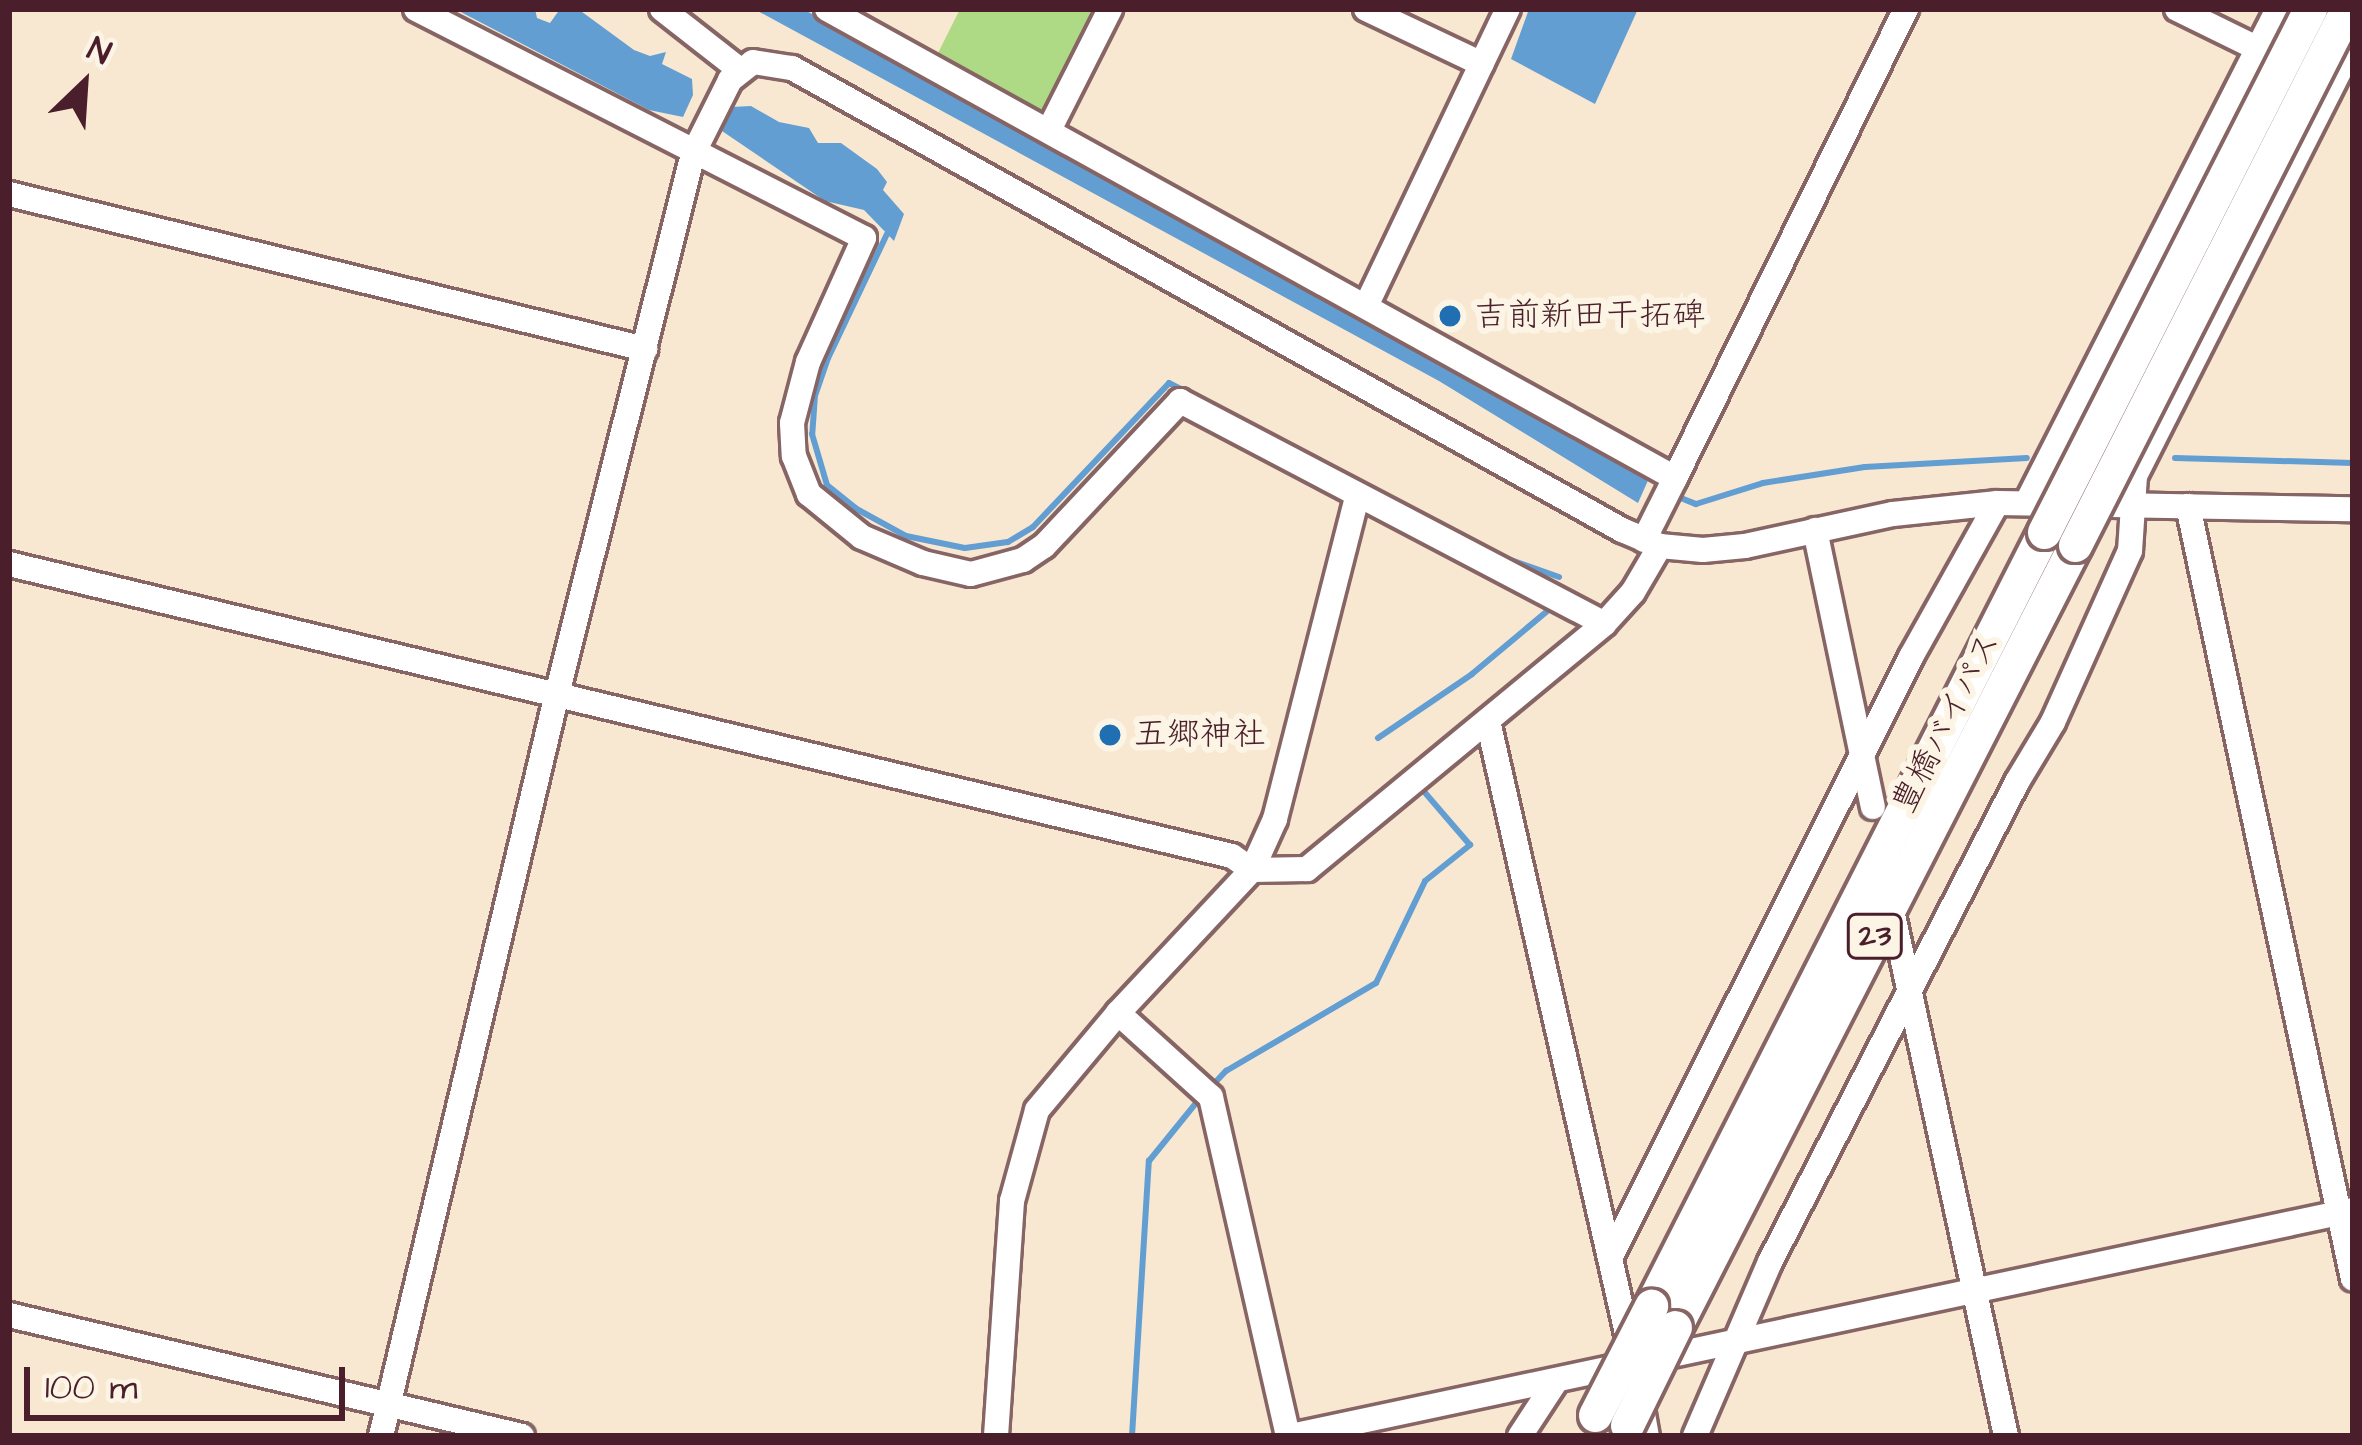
<!DOCTYPE html>
<meta charset="utf-8">
<style>
body{margin:0}
#map{position:relative;width:2362px;height:1445px;overflow:hidden;background:#f8e8d2;font-family:"Architects Daughter","Klee One",sans-serif}
div>[style]{position:absolute}
.green>*{inset:0;background:#aed985}
.water>*{inset:0;background:#639ed3}
.stream>*{height:6px;margin:-3px;padding:0 3px;transform-origin:3px;border-radius:3px;background:#639ed3}
.roads{filter:drop-shadow(3px 0 #876565) drop-shadow(-3px 0 #876565) drop-shadow(0 3px #876565) drop-shadow(0 -3px #876565)}
.minor>*{height:24px;margin:-12px;padding:0 12px;transform-origin:12px;border-radius:12px;background:#fff}
.highway>*{height:33px;margin:-16.5px;padding:0 16.5px;transform-origin:16.5px;border-radius:16.5px;background:#fff}
.bridges{filter:drop-shadow(3px 0 #876565) drop-shadow(-3px 0 #876565) drop-shadow(0 3px #876565) drop-shadow(0 -3px #876565)}
.highway-bridge>*{height:33px;margin:-16.5px;padding:0 16.5px;transform-origin:16.5px;border-radius:16.5px;background:#fff}
.dots>*{width:33px;height:33px;translate:-50% -50%;box-sizing:border-box;border:6px solid #fcf5e5;border-radius:50%}
span{translate:-50% -50%;white-space:nowrap;text-align:center;line-height:1.15;-webkit-text-stroke:12px #fcf5e5;paint-order:stroke}
.shield-label span{padding:3px 9px;background:#fcf5e5;border:3px solid;border-radius:9px;-webkit-text-stroke-width:0}
.shield-label{font-size:30px;color:#4a1f2b;font-weight:700}
.poi-label{font-size:33px;color:#4a1f2b}
.left{translate:0 -50%;text-align:left}
.street-label{font-size:33px;color:#4a1f2b}
.frame{position:absolute;inset:0;border:12px solid #4a1f2b;pointer-events:none}
.north{position:absolute;left:24px;top:24px;width:120px;height:120px;-webkit-text-stroke:9px #fcf5e5;paint-order:stroke;rotate:25deg;font-size:33px;font-weight:700;line-height:48px;text-align:center;color:#4a1f2b}
.north::after{content:'';display:block;margin:auto;width:42px;height:54px;background:#4a1f2b;clip-path:polygon(50% 0,100% 100%,50% 72%,0 100%)}
.scale{position:absolute;left:24px;top:1367px;width:321px;height:54px;box-sizing:border-box;border:6px solid #4a1f2b;border-top:0;padding-left:15px;font-size:36px;line-height:42px;white-space:nowrap;color:#4a1f2b;-webkit-text-stroke:9px #fcf5e5;paint-order:stroke}
</style>
<div id="map">
<div class="green">
<div style="clip-path:polygon(960px 9px,1098px 9px,1050px 111px,1038px 115px,935px 59px)"></div>
</div>
<div class="water">
<div style="clip-path:polygon(455px 9px,535px 9px,537px 18px,550px 23px,560px 9px,578px 9px,634px 50px,650px 56px,666px 52px,662px 64px,692px 79px,693px 95px,683px 117px,649px 110px)"></div>
<div style="clip-path:polygon(754px 9px,803px 9px,1650px 476px,1638px 503px,1439px 381px)"></div>
<div style="clip-path:polygon(1529px 9px,1638px 9px,1595px 104px,1511px 59px)"></div>
<div style="clip-path:polygon(751px 106px,779px 122px,809px 128px,818px 143px,841px 143px,877px 169px,887px 182px,883px 190px,904px 214px,894px 241px,864px 210px,825px 201px,722px 131px,719px 123px,731px 107px)"></div>
</div>
<div class="stream">
<div style="left:887px;top:234px;width:137px;rotate:115.4deg"></div>
<div style="left:828px;top:358px;width:39px;rotate:109deg"></div>
<div style="left:815px;top:395px;width:39px;rotate:94deg"></div>
<div style="left:812px;top:434px;width:53px;rotate:73.6deg"></div>
<div style="left:827px;top:485px;width:36px;rotate:39deg"></div>
<div style="left:855px;top:508px;width:58px;rotate:28.8deg"></div>
<div style="left:906px;top:536px;width:60px;rotate:11.5deg"></div>
<div style="left:965px;top:548px;width:43px;rotate:-7.9deg"></div>
<div style="left:1008px;top:542px;width:29px;rotate:-31deg"></div>
<div style="left:1033px;top:527px;width:198px;rotate:-46.6deg"></div>
<div style="left:1169px;top:383px;width:18px;rotate:27deg"></div>
<div style="left:2175px;top:458px;width:178px;rotate:1.6deg"></div>
<div style="left:1671px;top:494px;width:27px;rotate:22deg"></div>
<div style="left:1696px;top:504px;width:70px;rotate:-17.4deg"></div>
<div style="left:1763px;top:483px;width:103px;rotate:-8.9deg"></div>
<div style="left:1865px;top:467px;width:162px;rotate:-3.2deg"></div>
<div style="left:1494px;top:554px;width:69px;rotate:19.5deg"></div>
<div style="left:1378px;top:738px;width:114px;rotate:-34.2deg"></div>
<div style="left:1472px;top:674px;width:104px;rotate:-39.9deg"></div>
<div style="left:1209px;top:1089px;width:25px;rotate:-47deg"></div>
<div style="left:1226px;top:1071px;width:174px;rotate:-30.4deg"></div>
<div style="left:1376px;top:983px;width:113px;rotate:-64.3deg"></div>
<div style="left:1425px;top:881px;width:58px;rotate:-38.7deg"></div>
<div style="left:1470px;top:845px;width:75px;rotate:-130.7deg"></div>
<div style="left:1132px;top:1436px;width:276px;rotate:-86.5deg"></div>
<div style="left:1149px;top:1161px;width:81px;rotate:-51deg"></div>
</div>
<div class="roads">
<div class="minor">
<div style="left:416px;top:9px;width:503px;rotate:27.07deg"></div>
<div style="left:864px;top:238px;width:136px;rotate:114.3deg"></div>
<div style="left:808px;top:362px;width:63px;rotate:104.7deg"></div>
<div style="left:792px;top:423px;width:33px;rotate:87deg"></div>
<div style="left:794px;top:456px;width:41px;rotate:68.5deg"></div>
<div style="left:809px;top:494px;width:68px;rotate:39.1deg"></div>
<div style="left:862px;top:537px;width:66px;rotate:23.1deg"></div>
<div style="left:923px;top:563px;width:49px;rotate:12.9deg"></div>
<div style="left:971px;top:574px;width:54px;rotate:-15.1deg"></div>
<div style="left:1023px;top:560px;width:25px;rotate:-34deg"></div>
<div style="left:1044px;top:546px;width:199px;rotate:-46.8deg"></div>
<div style="left:1180px;top:401px;width:479px;rotate:27.7deg"></div>
<div style="left:662px;top:9px;width:99px;rotate:38deg"></div>
<div style="left:827px;top:9px;width:969px;rotate:28.95deg"></div>
<div style="left:1675px;top:478px;width:523px;rotate:-63.78deg"></div>
<div style="left:1366px;top:9px;width:128px;rotate:25.4deg"></div>
<div style="left:2177px;top:9px;width:105px;rotate:26.1deg"></div>
<div style="left:1049px;top:130px;width:136px;rotate:-63.2deg"></div>
<div style="left:9px;top:194px;width:655px;rotate:13.7deg"></div>
<div style="left:1367px;top:304px;width:327px;rotate:-64.5deg"></div>
<div style="left:2027px;top:502px;width:553px;rotate:-63.02deg"></div>
<div style="left:2188px;top:506px;width:790px;rotate:77.95deg"></div>
<div style="left:1815px;top:530px;width:283px;rotate:78.2deg"></div>
<div style="left:1644px;top:540px;width:69px;rotate:-63.4deg"></div>
<div style="left:9px;top:564px;width:1257px;rotate:13.43deg"></div>
<div style="left:1232px;top:856px;width:24px;rotate:35deg"></div>
<div style="left:1252px;top:870px;width:56px;rotate:-65.7deg"></div>
<div style="left:1275px;top:819px;width:332px;rotate:-75.7deg"></div>
<div style="left:1488px;top:721px;width:646px;rotate:77.21deg"></div>
<div style="left:1893px;top:915px;width:533px;rotate:77.76deg"></div>
<div style="left:1118px;top:1013px;width:125px;rotate:42.1deg"></div>
<div style="left:1211px;top:1097px;width:348px;rotate:77.2deg"></div>
<div style="left:1611px;top:1256px;width:670px;rotate:-63.4deg"></div>
<div style="left:1911px;top:657px;width:176px;rotate:-60.8deg"></div>
<div style="left:9px;top:1315px;width:527px;rotate:13.27deg"></div>
<div style="left:1640px;top:1397px;width:40px;rotate:80deg"></div>
<div style="left:381px;top:1436px;width:763px;rotate:-76.66deg"></div>
<div style="left:557px;top:694px;width:557px;rotate:-75.86deg"></div>
<div style="left:693px;top:154px;width:83px;rotate:-63.4deg"></div>
<div style="left:730px;top:80px;width:29px;rotate:-38deg"></div>
<div style="left:753px;top:62px;width:39px;rotate:9deg"></div>
<div style="left:792px;top:68px;width:950px;rotate:29.1deg"></div>
<div style="left:1622px;top:530px;width:41px;rotate:22.8deg"></div>
<div style="left:1660px;top:546px;width:43px;rotate:5.3deg"></div>
<div style="left:1703px;top:550px;width:42px;rotate:-5.4deg"></div>
<div style="left:1745px;top:546px;width:151px;rotate:-12.2deg"></div>
<div style="left:1893px;top:514px;width:105px;rotate:-6deg"></div>
<div style="left:1997px;top:503px;width:356px;rotate:1deg"></div>
<div style="left:996px;top:1436px;width:236px;rotate:-86.1deg"></div>
<div style="left:1012px;top:1201px;width:94px;rotate:-74.6deg"></div>
<div style="left:1037px;top:1110px;width:126px;rotate:-50.1deg"></div>
<div style="left:1118px;top:1013px;width:196px;rotate:-46.9deg"></div>
<div style="left:1252px;top:870px;width:55px;rotate:-1deg"></div>
<div style="left:1307px;top:869px;width:385px;rotate:-39.5deg"></div>
<div style="left:1604px;top:624px;width:43px;rotate:-47.8deg"></div>
<div style="left:1633px;top:592px;width:53px;rotate:-59.6deg"></div>
<div style="left:1291px;top:1436px;width:1086px;rotate:-12.01deg"></div>
<div style="left:1520px;top:1436px;width:62px;rotate:-56.8deg"></div>
<div style="left:1695px;top:1436px;width:189px;rotate:-66.7deg"></div>
<div style="left:1770px;top:1262px;width:540px;rotate:-62.77deg"></div>
<div style="left:2017px;top:782px;width:70px;rotate:-59deg"></div>
<div style="left:2053px;top:722px;width:188px;rotate:-65.8deg"></div>
<div style="left:2130px;top:551px;width:75px;rotate:-86.2deg"></div>
<div style="left:2135px;top:476px;width:484px;rotate:-63.2deg"></div>
</div>
<div class="highway">
<div style="left:1651px;top:1306px;width:868px;rotate:-63.08deg"></div>
<div style="left:1675px;top:1327px;width:878px;rotate:-62.91deg"></div>
</div>
</div>
<div class="bridges">
<div class="highway-bridge">
<div style="left:2044px;top:532px;width:587px;rotate:-63.04deg"></div>
<div style="left:2075px;top:545px;width:601px;rotate:-63.09deg"></div>
<div style="left:1595px;top:1415px;width:123px;rotate:-62.8deg"></div>
<div style="left:1627px;top:1425px;width:109px;rotate:-63.9deg"></div>
</div>
</div>
<div class="dots">
<div style="left:1450px;top:316px;background:#1f6fb2"></div>
<div style="left:1110px;top:735px;background:#1f6fb2"></div>
</div>
<div class="shield-label">
<span style="left:1875px;top:936px">23</span>
</div>
<div class="poi-label">
<span class="left" style="left:1474px;top:316px">吉前新田干拓碑</span>
<span class="left" style="left:1134px;top:735px">五郷神社</span>
</div>
<div class="street-label">
<span style="left:1947px;top:723px;rotate:-63deg">豊橋バイパス</span>
</div>
<div class="frame"></div>
<div class="north">N</div>
<div class="scale">100 m</div>
</div>
